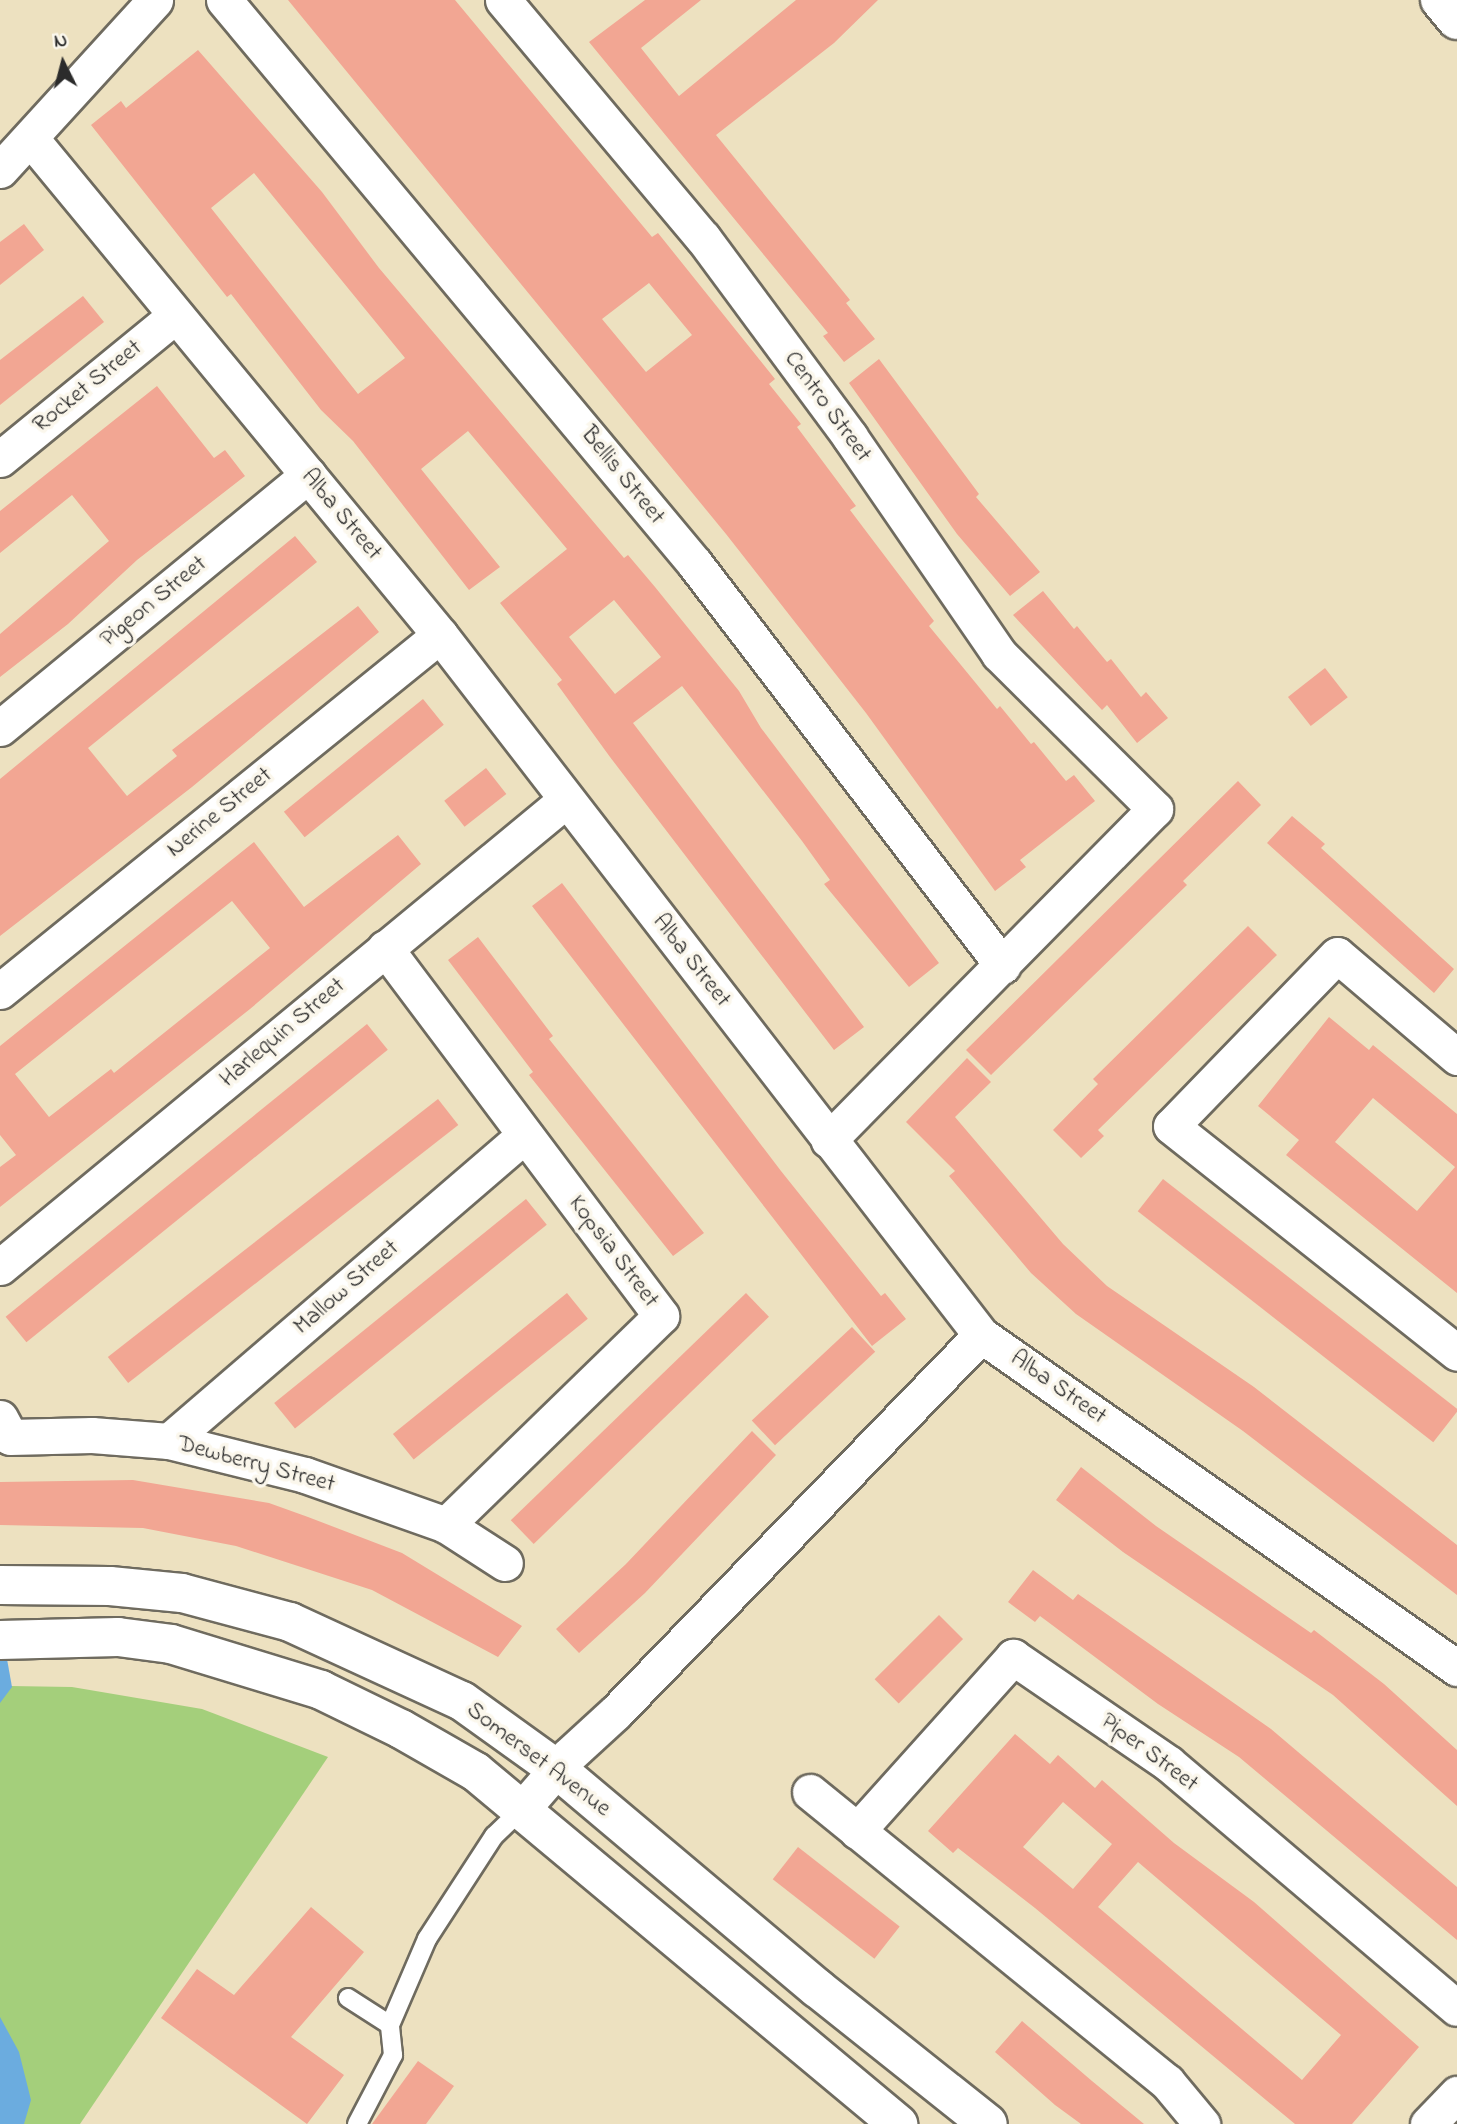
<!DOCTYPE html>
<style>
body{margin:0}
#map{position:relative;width:1457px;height:2124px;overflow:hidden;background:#ede1c0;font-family:"Indie Flower",sans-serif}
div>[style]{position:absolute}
.green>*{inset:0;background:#a4cf7b}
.water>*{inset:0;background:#6bacdf}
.building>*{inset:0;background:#f2a693;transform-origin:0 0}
.roads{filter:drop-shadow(2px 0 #6f6b5f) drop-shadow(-2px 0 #6f6b5f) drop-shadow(0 2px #6f6b5f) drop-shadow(0 -2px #6f6b5f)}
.lane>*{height:18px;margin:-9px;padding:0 9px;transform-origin:9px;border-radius:9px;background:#fff}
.street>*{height:35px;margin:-17.5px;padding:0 17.5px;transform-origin:17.5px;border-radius:17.5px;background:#fff}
.secondary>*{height:38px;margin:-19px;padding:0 19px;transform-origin:19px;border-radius:19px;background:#fff}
span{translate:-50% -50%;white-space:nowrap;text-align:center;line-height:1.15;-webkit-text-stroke:7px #fbf7ec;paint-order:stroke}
.street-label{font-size:24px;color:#2b2b2b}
.north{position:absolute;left:28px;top:28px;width:70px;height:70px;-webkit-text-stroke:5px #fbf7ec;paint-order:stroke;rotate:354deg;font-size:19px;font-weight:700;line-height:28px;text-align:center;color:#2b2b2b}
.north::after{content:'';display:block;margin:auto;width:24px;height:32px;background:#2b2b2b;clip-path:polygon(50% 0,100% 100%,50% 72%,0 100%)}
</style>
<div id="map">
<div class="green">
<div style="clip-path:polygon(10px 1686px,72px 1687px,202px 1709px,328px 1757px,80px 2124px,0 2124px,0 1688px)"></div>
</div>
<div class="water">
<div style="clip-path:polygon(0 1620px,12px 1687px,0 1703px)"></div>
<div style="clip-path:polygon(0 2017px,19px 2052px,31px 2100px,24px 2124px,0 2124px)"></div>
</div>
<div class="building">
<div style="clip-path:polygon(evenodd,288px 0,455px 0,652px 237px,658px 233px,775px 379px,769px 384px,801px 424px,797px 427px,856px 506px,850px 510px,934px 621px,929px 626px,997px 709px,1000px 706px,1031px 744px,1034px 742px,1066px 781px,1074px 775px,1095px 801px,1020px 860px,1026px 867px,995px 891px,866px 713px,726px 534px,288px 0,649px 283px,692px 335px,646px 372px,602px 319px,649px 283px)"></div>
<div style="clip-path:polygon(645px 0,701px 0,641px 48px,679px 96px,796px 0,878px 0,834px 43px,716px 135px,850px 300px,846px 303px,875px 339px,844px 362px,823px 336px,828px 333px,589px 42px)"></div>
<div style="clip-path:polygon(evenodd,198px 50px,322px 192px,379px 268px,624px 558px,628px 555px,655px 587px,739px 691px,761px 728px,939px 963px,909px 987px,824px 884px,830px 880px,802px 841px,682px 686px,633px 723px,864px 1027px,834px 1050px,610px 757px,557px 684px,562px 680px,500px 603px,567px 549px,468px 431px,421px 469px,500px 567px,469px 590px,353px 441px,321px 410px,231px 294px,227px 297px,91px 125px,121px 101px,126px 108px,198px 50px,254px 173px,405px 358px,358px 394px,211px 208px,254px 173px,198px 50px,614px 600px,661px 657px,615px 694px,569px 637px,614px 600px)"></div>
<div style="clip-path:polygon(24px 224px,44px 250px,0 285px,0 242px)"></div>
<div style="clip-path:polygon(83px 296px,104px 322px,0 405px,0 360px)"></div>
<div style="clip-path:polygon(879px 359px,979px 494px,976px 497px,1040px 572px,1010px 596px,957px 534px,849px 383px)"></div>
<div style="clip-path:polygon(157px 386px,214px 458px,225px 450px,245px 476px,137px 560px,68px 624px,0 677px,0 634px,109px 541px,72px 495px,0 553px,0 511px)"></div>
<div style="clip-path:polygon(295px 536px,317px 562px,88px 748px,127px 796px,177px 756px,172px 750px,358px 606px,379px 632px,192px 787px,0 936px,0 779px)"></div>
<div style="clip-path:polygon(1043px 591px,1074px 629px,1077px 626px,1107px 662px,1111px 659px,1141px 697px,1146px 692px,1168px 718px,1137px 743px,1107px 705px,1102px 710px,1013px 615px)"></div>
<div style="left:1325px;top:668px;width:37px;height:47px;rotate:52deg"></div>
<div style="left:423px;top:699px;width:33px;height:179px;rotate:51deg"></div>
<div style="left:486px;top:768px;width:33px;height:53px;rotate:52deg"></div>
<div style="clip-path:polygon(1238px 781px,1261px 805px,1183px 881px,1187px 885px,991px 1075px,966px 1050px)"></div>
<div style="clip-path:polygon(1292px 816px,1325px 844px,1321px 848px,1454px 969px,1434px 993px,1267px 843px)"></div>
<div style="clip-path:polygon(evenodd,398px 835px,421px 864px,250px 1009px,0 1207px,0 1167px,16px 1155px,0 1135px,0 1046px,254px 842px,304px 907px,398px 835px,232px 901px,270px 948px,114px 1073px,111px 1069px,49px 1117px,15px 1074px,232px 901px)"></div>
<div style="clip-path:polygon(562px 883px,781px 1171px,881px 1296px,885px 1293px,906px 1319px,872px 1346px,532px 906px)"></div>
<div style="clip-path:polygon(1248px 926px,1277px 955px,1098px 1130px,1104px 1136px,1081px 1158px,1053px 1130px,1098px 1084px,1093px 1079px)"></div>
<div style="clip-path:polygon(478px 937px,553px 1036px,549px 1039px,704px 1233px,673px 1256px,529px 1075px,533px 1072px,448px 960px)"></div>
<div style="clip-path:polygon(evenodd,1329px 1017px,1369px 1050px,1373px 1045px,1457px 1114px,1457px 1293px,1286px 1155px,1299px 1140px,1258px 1106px,1329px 1017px,1373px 1098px,1455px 1167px,1417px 1211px,1335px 1142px,1373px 1098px)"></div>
<div style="left:367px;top:1024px;width:33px;height:465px;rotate:51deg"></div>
<div style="clip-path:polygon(967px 1058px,991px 1082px,955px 1117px,1063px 1244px,1107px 1286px,1254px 1387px,1457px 1545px,1457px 1595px,1243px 1431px,1076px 1314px,1031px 1273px,949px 1176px,955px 1171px,906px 1122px)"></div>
<div style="left:438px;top:1099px;width:33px;height:419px;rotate:52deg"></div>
<div style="left:1163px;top:1179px;width:375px;height:41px;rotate:38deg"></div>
<div style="left:526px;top:1199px;width:33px;height:324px;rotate:51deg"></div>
<div style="left:567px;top:1293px;width:33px;height:224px;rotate:51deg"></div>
<div style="left:746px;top:1293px;width:33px;height:327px;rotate:46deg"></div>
<div style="left:852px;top:1327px;width:34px;height:137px;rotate:47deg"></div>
<div style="clip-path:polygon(752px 1431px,776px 1455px,645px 1593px,579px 1653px,556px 1629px,626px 1564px)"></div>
<div style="clip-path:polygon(1081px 1467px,1156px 1526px,1311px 1633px,1314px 1630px,1384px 1684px,1457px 1750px,1457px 1806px,1333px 1695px,1123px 1552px,1056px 1500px)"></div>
<div style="clip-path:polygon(133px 1480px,269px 1503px,308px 1517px,402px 1553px,522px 1626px,498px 1657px,372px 1590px,236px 1546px,143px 1528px,0 1525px,0 1482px)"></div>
<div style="clip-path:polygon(1033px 1570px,1073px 1600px,1078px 1594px,1271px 1729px,1457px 1887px,1457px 1940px,1239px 1757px,1158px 1704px,1040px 1616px,1035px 1622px,1008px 1602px)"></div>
<div style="left:939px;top:1615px;width:34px;height:91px;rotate:45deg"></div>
<div style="clip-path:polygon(evenodd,1015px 1734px,1050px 1764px,1058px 1755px,1095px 1788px,1102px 1780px,1174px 1843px,1254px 1902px,1419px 2047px,1352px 2124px,1295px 2124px,1035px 1908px,958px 1848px,953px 1853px,928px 1831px,1015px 1734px,1063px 1802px,1112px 1844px,1073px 1889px,1023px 1847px,1063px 1802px,1015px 1734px,1138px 1862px,1341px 2035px,1302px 2080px,1098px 1907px,1138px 1862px)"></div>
<div style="left:798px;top:1847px;width:129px;height:41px;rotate:38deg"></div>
<div style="clip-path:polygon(311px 1907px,364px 1952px,291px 2037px,344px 2075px,307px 2124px,161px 2018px,197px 1969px,234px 1995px)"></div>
<div style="clip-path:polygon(1022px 2021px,1092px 2081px,1144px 2124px,1081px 2124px,1055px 2105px,995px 2052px)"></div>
<div style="clip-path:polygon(418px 2061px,454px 2086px,426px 2124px,372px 2124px)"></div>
</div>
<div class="roads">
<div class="lane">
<div style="left:348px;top:1998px;width:50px;rotate:32.7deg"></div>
<div style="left:357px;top:2124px;width:78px;rotate:-62.4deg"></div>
<div style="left:393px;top:2055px;width:30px;rotate:-96deg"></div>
<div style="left:390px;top:2025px;width:94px;rotate:-66.7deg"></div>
<div style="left:427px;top:1939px;width:123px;rotate:-57deg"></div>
<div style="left:494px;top:1836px;width:39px;rotate:-44deg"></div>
</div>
<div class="street">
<div style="left:224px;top:0;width:735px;rotate:50.13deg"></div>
<div style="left:695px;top:564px;width:506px;rotate:52.54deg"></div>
<div style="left:503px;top:0;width:311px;rotate:50deg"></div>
<div style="left:703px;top:238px;width:247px;rotate:53.5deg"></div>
<div style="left:850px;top:437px;width:263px;rotate:55.5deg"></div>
<div style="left:999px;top:654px;width:220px;rotate:44.8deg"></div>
<div style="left:1155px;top:809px;width:465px;rotate:134.6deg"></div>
<div style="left:31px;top:139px;width:643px;rotate:50.49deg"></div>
<div style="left:440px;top:635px;width:885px;rotate:52.3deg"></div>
<div style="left:981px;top:1335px;width:581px;rotate:34.98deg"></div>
<div style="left:0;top:170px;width:230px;rotate:-47.6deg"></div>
<div style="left:0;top:459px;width:227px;rotate:-39.3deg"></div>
<div style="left:0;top:728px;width:399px;rotate:-39.4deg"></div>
<div style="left:385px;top:948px;width:460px;rotate:53.1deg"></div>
<div style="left:661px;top:1316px;width:300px;rotate:135.8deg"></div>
<div style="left:0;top:991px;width:566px;rotate:-38.98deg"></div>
<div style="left:1457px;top:1057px;width:157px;rotate:-139.6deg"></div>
<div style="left:1337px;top:955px;width:238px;rotate:134.1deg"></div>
<div style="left:1171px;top:1126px;width:365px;rotate:38.4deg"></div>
<div style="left:0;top:1267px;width:734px;rotate:-39.53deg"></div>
<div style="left:0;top:1418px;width:21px;rotate:62deg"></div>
<div style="left:10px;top:1437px;width:82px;rotate:-1.4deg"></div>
<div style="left:92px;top:1435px;width:77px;rotate:4.5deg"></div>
<div style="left:169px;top:1441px;width:140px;rotate:14deg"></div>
<div style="left:305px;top:1475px;width:150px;rotate:19.5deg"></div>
<div style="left:446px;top:1525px;width:70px;rotate:32.8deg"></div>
<div style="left:169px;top:1441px;width:469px;rotate:-40.7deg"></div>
<div style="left:810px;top:1792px;width:460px;rotate:39.1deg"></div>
<div style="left:1167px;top:2082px;width:55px;rotate:50.2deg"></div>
<div style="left:522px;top:1809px;width:70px;rotate:-49deg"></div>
<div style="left:568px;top:1756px;width:64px;rotate:-42.5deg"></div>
<div style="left:615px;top:1713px;width:526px;rotate:-45.92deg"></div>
<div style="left:857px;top:1831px;width:234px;rotate:-48.1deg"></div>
<div style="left:1013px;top:1657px;width:189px;rotate:34.4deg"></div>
<div style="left:1169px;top:1764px;width:377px;rotate:40.3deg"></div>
<div style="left:1428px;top:2124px;width:42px;rotate:-46deg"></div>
</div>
<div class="secondary">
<div style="left:1440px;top:0;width:26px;rotate:50deg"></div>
<div style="left:0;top:1585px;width:110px;rotate:0.5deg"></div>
<div style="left:110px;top:1586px;width:72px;rotate:5.6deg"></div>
<div style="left:182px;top:1593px;width:112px;rotate:15deg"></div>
<div style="left:290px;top:1622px;width:189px;rotate:24.7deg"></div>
<div style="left:462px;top:1701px;width:118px;rotate:35.7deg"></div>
<div style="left:558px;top:1770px;width:339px;rotate:40.1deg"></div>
<div style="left:817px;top:1988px;width:218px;rotate:38.5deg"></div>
<div style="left:0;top:1640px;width:118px;rotate:-1.5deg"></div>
<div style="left:118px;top:1637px;width:53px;rotate:7.5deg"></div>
<div style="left:171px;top:1644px;width:157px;rotate:17deg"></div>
<div style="left:321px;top:1690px;width:89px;rotate:26deg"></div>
<div style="left:401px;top:1729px;width:86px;rotate:29.8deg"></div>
<div style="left:476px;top:1772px;width:550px;rotate:39.83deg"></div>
</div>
</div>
<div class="street-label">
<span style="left:88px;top:387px;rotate:-39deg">Rocket Street</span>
<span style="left:827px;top:407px;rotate:54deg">Centro Street</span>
<span style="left:622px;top:476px;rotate:51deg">Bellis Street</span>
<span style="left:341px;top:515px;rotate:50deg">Alba Street</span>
<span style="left:154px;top:602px;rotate:-39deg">Pigeon Street</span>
<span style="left:220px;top:813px;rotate:-39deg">Nerine Street</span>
<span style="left:691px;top:961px;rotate:52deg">Alba Street</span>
<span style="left:283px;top:1033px;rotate:-40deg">Harlequin Street</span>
<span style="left:613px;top:1252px;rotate:53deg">Kopsia Street</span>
<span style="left:347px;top:1288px;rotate:-41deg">Mallow Street</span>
<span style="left:1058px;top:1388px;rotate:35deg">Alba Street</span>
<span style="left:256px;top:1465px;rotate:15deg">Dewberry Street</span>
<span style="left:1149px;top:1753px;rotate:37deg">Piper Street</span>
<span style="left:538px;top:1760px;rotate:37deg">Somerset Avenue</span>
</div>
<div class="north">N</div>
</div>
